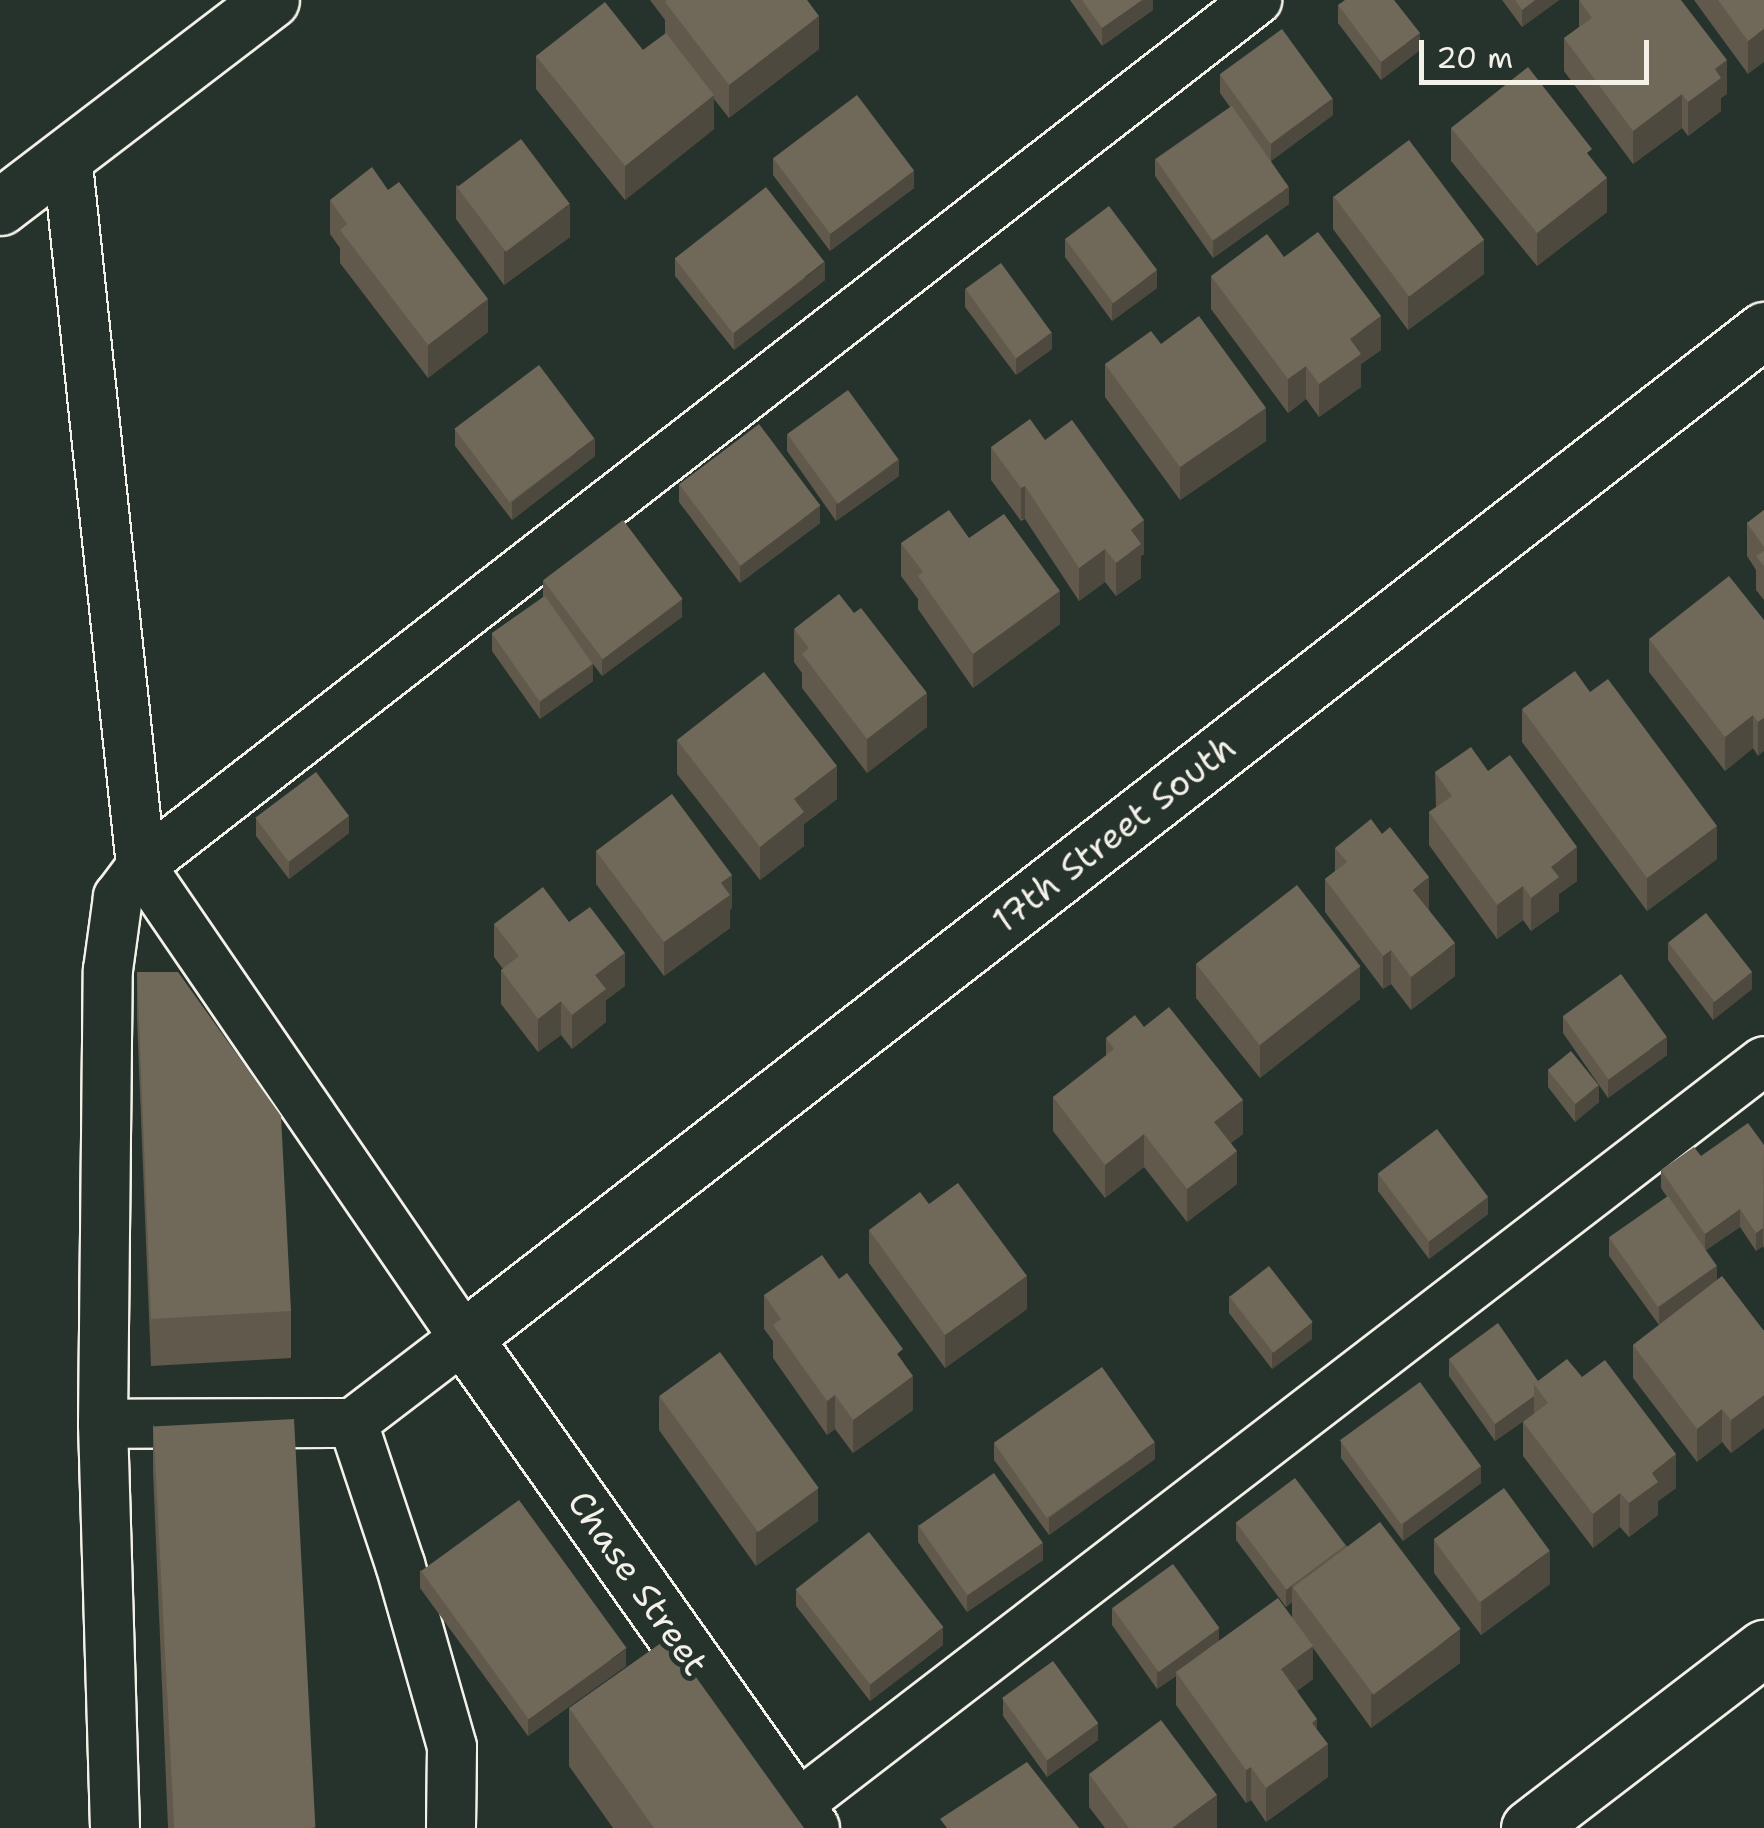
<!DOCTYPE html>
<style>
body{margin:0}
#map{position:relative;width:1764px;height:1828px;overflow:hidden;background:#26332d;font-family:"Shantell Sans",sans-serif}
div>[style]{position:absolute}
.roads{filter:drop-shadow(2px 0 #f4f1e8) drop-shadow(-2px 0 #f4f1e8) drop-shadow(0 2px #f4f1e8) drop-shadow(0 -2px #f4f1e8)}
.lane>*{height:48px;margin:-24px;padding:0 24px;transform-origin:24px;border-radius:24px;background:#26332d}
.street>*{height:55px;margin:-27.5px;padding:0 27.5px;transform-origin:27.5px;border-radius:27.5px;background:#26332d}
.secondary>*{height:55px;margin:-27.5px;padding:0 27.5px;transform-origin:27.5px;border-radius:27.5px;background:#26332d}
.wall>*{inset:0;background:#60594c}
.shaded-wall>*{inset:0;background:#4e493e;transform-origin:0 0}
.building>*{inset:0;background:#706858;transform-origin:0 0}
span{translate:-50% -50%;white-space:nowrap;text-align:center;line-height:1.15;-webkit-text-stroke:10px #26332d;paint-order:stroke}
.street-label{font-size:35px;color:#f4f1e8}
.scale{position:absolute;left:1419px;top:40px;width:230px;height:45px;box-sizing:border-box;border:5px solid #f4f1e8;border-top:0;padding-left:12px;font-size:30px;line-height:35px;white-space:nowrap;color:#f4f1e8;-webkit-text-stroke:8px #26332d;paint-order:stroke}
</style>
<div id="map">
<div class="roads">
<div class="lane">
<div style="left:67px;top:155px;width:715px;rotate:84.06deg"></div>
<div style="left:141px;top:866px;width:572px;rotate:55.62deg"></div>
<div style="left:464px;top:1338px;width:140px;rotate:142.6deg"></div>
<div style="left:353px;top:1423px;width:250px;rotate:179.8deg"></div>
<div style="left:353px;top:1423px;width:149px;rotate:71.6deg"></div>
<div style="left:400px;top:1564px;width:190px;rotate:74.1deg"></div>
<div style="left:452px;top:1747px;width:81px;rotate:90.7deg"></div>
<div style="left:796px;top:1806px;width:1221px;rotate:-37.58deg"></div>
<div style="left:115px;top:1828px;width:404px;rotate:-91.7deg"></div>
<div style="left:103px;top:1424px;width:454px;rotate:-89.4deg"></div>
<div style="left:108px;top:970px;width:74px;rotate:-82.2deg"></div>
<div style="left:118px;top:897px;width:39px;rotate:-53deg"></div>
<div style="left:141px;top:866px;width:1413px;rotate:-37.81deg"></div>
</div>
<div class="street">
<div style="left:0;top:207px;width:341px;rotate:-37.4deg"></div>
<div style="left:811px;top:1828px;width:600px;rotate:-125.3deg"></div>
<div style="left:464px;top:1338px;width:1645px;rotate:-37.79deg"></div>
</div>
<div class="secondary">
<div style="left:1529px;top:1828px;width:296px;rotate:-37.5deg"></div>
</div>
</div>
<div class="wall">
<div style="clip-path:polygon(650px 0,807px 0,819px 49px,729px 118px,714px 99px,714px 129px,625px 200px,536px 89px,536px 56px,643px 50px,665px 34px,665px 20px)"></div>
<div style="clip-path:polygon(1070px 0,1153px 0,1153px 10px,1102px 46px)"></div>
<div style="clip-path:polygon(1502px 0,1559px 0,1522px 27px)"></div>
<div style="clip-path:polygon(1579px 0,1727px 94px,1721px 98px,1721px 111px,1688px 136px,1682px 128px,1633px 164px,1564px 71px,1564px 38px,1579px 27px)"></div>
<div style="clip-path:polygon(1694px 0,1764px 0,1748px 74px)"></div>
<div style="clip-path:polygon(1338px 5px,1420px 50px,1381px 80px,1338px 23px)"></div>
<div style="clip-path:polygon(1220px 75px,1333px 115px,1271px 161px,1289px 204px,1213px 258px,1155px 176px,1155px 159px,1230px 107px,1220px 93px)"></div>
<div style="clip-path:polygon(1451px 128px,1592px 159px,1607px 212px,1537px 266px,1451px 161px)"></div>
<div style="clip-path:polygon(773px 158px,914px 188px,830px 251px,773px 175px)"></div>
<div style="clip-path:polygon(456px 185px,570px 237px,504px 285px,456px 219px)"></div>
<div style="clip-path:polygon(1333px 196px,1484px 274px,1408px 330px,1333px 229px)"></div>
<div style="clip-path:polygon(330px 200px,488px 332px,428px 378px,340px 263px,340px 248px,330px 234px)"></div>
<div style="clip-path:polygon(1065px 239px,1157px 288px,1112px 321px,1065px 257px)"></div>
<div style="clip-path:polygon(1284px 257px,1381px 350px,1361px 364px,1361px 387px,1319px 417px,1306px 399px,1288px 413px,1211px 309px,1211px 276px)"></div>
<div style="clip-path:polygon(675px 259px,825px 280px,734px 350px,675px 276px)"></div>
<div style="clip-path:polygon(965px 289px,1052px 349px,1016px 375px,965px 307px)"></div>
<div style="clip-path:polygon(1161px 344px,1266px 441px,1180px 500px,1105px 397px,1105px 364px)"></div>
<div style="clip-path:polygon(455px 429px,595px 456px,512px 520px,455px 446px)"></div>
<div style="clip-path:polygon(787px 434px,899px 476px,836px 521px,787px 451px)"></div>
<div style="clip-path:polygon(1045px 440px,1144px 554px,1141px 556px,1141px 578px,1116px 596px,1105px 582px,1079px 601px,1025px 519px,1021px 521px,991px 480px,991px 447px)"></div>
<div style="clip-path:polygon(679px 484px,820px 523px,740px 583px,679px 502px)"></div>
<div style="clip-path:polygon(1764px 510px,1764px 600px,1756px 590px,1756px 570px,1747px 556px,1747px 523px)"></div>
<div style="clip-path:polygon(969px 538px,1060px 624px,973px 688px,918px 609px,918px 599px,901px 576px,901px 543px)"></div>
<div style="clip-path:polygon(543px 580px,682px 617px,602px 676px,593px 664px,593px 681px,540px 719px,492px 651px,492px 633px,543px 597px)"></div>
<div style="clip-path:polygon(1764px 620px,1758px 756px,1753px 748px,1725px 771px,1649px 672px,1649px 639px)"></div>
<div style="clip-path:polygon(794px 629px,927px 727px,867px 773px,802px 688px,802px 673px,794px 662px)"></div>
<div style="clip-path:polygon(1522px 709px,1717px 859px,1647px 911px,1522px 742px)"></div>
<div style="clip-path:polygon(677px 740px,837px 799px,804px 824px,804px 846px,760px 880px,677px 774px)"></div>
<div style="clip-path:polygon(1488px 771px,1577px 881px,1559px 894px,1559px 911px,1531px 931px,1523px 920px,1497px 939px,1429px 845px,1429px 812px,1436px 807px,1435px 772px)"></div>
<div style="clip-path:polygon(256px 818px,349px 833px,289px 879px,256px 836px)"></div>
<div style="clip-path:polygon(1335px 848px,1429px 910px,1455px 976px,1411px 1010px,1391px 984px,1383px 989px,1325px 912px,1325px 879px,1335px 871px)"></div>
<div style="clip-path:polygon(596px 851px,732px 908px,730px 910px,730px 928px,664px 976px,596px 884px)"></div>
<div style="clip-path:polygon(569px 922px,625px 986px,606px 1000px,606px 1022px,572px 1049px,561px 1035px,538px 1052px,501px 1004px,501px 970px,503px 969px,494px 957px,494px 924px)"></div>
<div style="clip-path:polygon(1668px 943px,1752px 989px,1713px 1020px,1668px 960px)"></div>
<div style="clip-path:polygon(1196px 964px,1360px 999px,1260px 1078px,1196px 998px)"></div>
<div style="clip-path:polygon(137px 972px,291px 1311px,291px 1358px,151px 1366px,137px 1019px)"></div>
<div style="clip-path:polygon(1563px 1016px,1667px 1055px,1608px 1098px,1563px 1033px)"></div>
<div style="clip-path:polygon(1144px 1027px,1243px 1134px,1231px 1143px,1237px 1184px,1187px 1222px,1144px 1167px,1105px 1198px,1053px 1131px,1053px 1097px,1106px 1056px,1106px 1038px)"></div>
<div style="clip-path:polygon(1548px 1070px,1599px 1102px,1575px 1122px,1548px 1087px)"></div>
<div style="clip-path:polygon(1764px 1145px,1764px 1249px,1763px 1246px,1756px 1251px,1740px 1227px,1706px 1250px,1717px 1280px,1764px 1331px,1764px 1428px,1731px 1453px,1722px 1442px,1697px 1462px,1633px 1378px,1633px 1345px,1659px 1325px,1609px 1256px,1609px 1238px,1667px 1197px,1661px 1188px,1661px 1170px,1701px 1156px)"></div>
<div style="clip-path:polygon(1378px 1174px,1488px 1214px,1429px 1259px,1378px 1191px)"></div>
<div style="clip-path:polygon(929px 1204px,1027px 1309px,945px 1368px,869px 1263px,869px 1230px)"></div>
<div style="clip-path:polygon(839px 1279px,903px 1362px,913px 1410px,853px 1453px,835px 1429px,827px 1435px,773px 1358px,773px 1341px,764px 1329px,764px 1295px)"></div>
<div style="clip-path:polygon(1229px 1296px,1312px 1339px,1272px 1369px,1229px 1313px)"></div>
<div style="clip-path:polygon(1449px 1359px,1538px 1381px,1676px 1488px,1658px 1501px,1658px 1515px,1629px 1537px,1620px 1527px,1593px 1548px,1523px 1456px,1523px 1422px,1529px 1417px,1495px 1441px,1449px 1376px)"></div>
<div style="clip-path:polygon(659px 1396px,818px 1521px,756px 1566px,659px 1430px)"></div>
<div style="clip-path:polygon(153px 1424px,313px 1828px,168px 1828px,153px 1471px)"></div>
<div style="clip-path:polygon(1341px 1441px,1481px 1483px,1403px 1541px,1341px 1458px)"></div>
<div style="clip-path:polygon(994px 1443px,1155px 1459px,1049px 1535px,994px 1460px)"></div>
<div style="clip-path:polygon(1236px 1523px,1346px 1545px,1460px 1663px,1371px 1728px,1313px 1648px,1313px 1679px,1297px 1691px,1317px 1730px,1328px 1777px,1266px 1822px,1251px 1800px,1246px 1803px,1176px 1705px,1176px 1676px,1157px 1689px,1112px 1625px,1112px 1608px,1219px 1641px,1292px 1617px,1292px 1602px,1286px 1607px,1236px 1540px)"></div>
<div style="clip-path:polygon(918px 1525px,1043px 1560px,967px 1612px,918px 1542px)"></div>
<div style="clip-path:polygon(1434px 1540px,1550px 1584px,1481px 1635px,1434px 1573px)"></div>
<div style="clip-path:polygon(420px 1570px,626px 1666px,528px 1736px,420px 1588px)"></div>
<div style="clip-path:polygon(796px 1589px,943px 1645px,870px 1701px,796px 1606px)"></div>
<div style="clip-path:polygon(1003px 1699px,1098px 1740px,1047px 1777px,1003px 1716px)"></div>
<div style="clip-path:polygon(569px 1708px,804px 1828px,613px 1828px,569px 1766px)"></div>
<div style="clip-path:polygon(1089px 1774px,1217px 1828px,1105px 1828px,1089px 1807px)"></div>
</div>
<div class="shaded-wall">
<div style="clip-path:polygon(1142px 0,1153px 0,1153px 10px,1102px 46px,1102px 28px)"></div>
<div style="clip-path:polygon(1535px 0,1559px 0,1522px 27px,1522px 10px)"></div>
<div style="clip-path:polygon(819px 16px,819px 49px,729px 118px,729px 85px)"></div>
<div style="clip-path:polygon(1764px 29px,1764px 62px,1748px 74px,1748px 41px)"></div>
<div style="clip-path:polygon(1420px 33px,1420px 50px,1381px 80px,1381px 62px)"></div>
<div style="clip-path:polygon(1727px 60px,1727px 94px,1721px 98px,1721px 111px,1688px 136px,1688px 102px,1715px 69px)"></div>
<div style="clip-path:polygon(1682px 94px,1682px 128px,1633px 164px,1633px 131px)"></div>
<div style="clip-path:polygon(714px 95px,714px 129px,625px 200px,625px 166px)"></div>
<div style="clip-path:polygon(1333px 98px,1333px 115px,1271px 161px,1271px 144px)"></div>
<div style="clip-path:polygon(914px 171px,914px 188px,830px 251px,830px 234px)"></div>
<div style="clip-path:polygon(1607px 178px,1607px 212px,1537px 266px,1537px 233px)"></div>
<div style="clip-path:polygon(1289px 187px,1289px 204px,1213px 258px,1213px 241px)"></div>
<div style="clip-path:polygon(570px 204px,570px 237px,504px 285px,504px 251px)"></div>
<div style="clip-path:polygon(1484px 240px,1484px 274px,1408px 330px,1408px 297px)"></div>
<div style="clip-path:polygon(825px 262px,825px 280px,734px 350px,734px 333px)"></div>
<div style="clip-path:polygon(1157px 270px,1157px 288px,1112px 321px,1112px 304px)"></div>
<div style="clip-path:polygon(488px 299px,488px 332px,428px 378px,428px 345px)"></div>
<div style="clip-path:polygon(1381px 316px,1381px 350px,1361px 364px,1361px 387px,1319px 417px,1319px 384px,1350px 339px)"></div>
<div style="clip-path:polygon(1052px 332px,1052px 349px,1016px 375px,1016px 358px)"></div>
<div style="clip-path:polygon(1306px 366px,1306px 399px,1288px 413px,1288px 379px)"></div>
<div style="clip-path:polygon(1266px 408px,1266px 441px,1180px 500px,1180px 467px)"></div>
<div style="clip-path:polygon(595px 438px,595px 456px,512px 520px,512px 502px)"></div>
<div style="clip-path:polygon(899px 459px,899px 476px,836px 521px,836px 504px)"></div>
<div style="left:1025px;top:486px;width:33px;height:4px;rotate:90deg"></div>
<div style="clip-path:polygon(820px 506px,820px 523px,740px 583px,740px 565px)"></div>
<div style="clip-path:polygon(1144px 520px,1144px 554px,1141px 556px,1141px 578px,1116px 596px,1116px 563px,1131px 530px)"></div>
<div style="clip-path:polygon(1105px 549px,1105px 582px,1079px 601px,1079px 568px)"></div>
<div style="clip-path:polygon(1060px 591px,1060px 624px,973px 688px,973px 654px)"></div>
<div style="clip-path:polygon(682px 599px,682px 617px,602px 676px,602px 659px)"></div>
<div style="clip-path:polygon(593px 664px,593px 681px,540px 719px,540px 702px)"></div>
<div style="clip-path:polygon(927px 693px,927px 727px,867px 773px,867px 739px)"></div>
<div style="clip-path:polygon(1753px 715px,1753px 748px,1725px 771px,1725px 737px)"></div>
<div style="clip-path:polygon(1764px 718px,1764px 751px,1758px 756px,1758px 722px)"></div>
<div style="clip-path:polygon(837px 766px,837px 799px,804px 824px,804px 846px,760px 880px,760px 847px,794px 799px)"></div>
<div style="clip-path:polygon(349px 816px,349px 833px,289px 879px,289px 862px)"></div>
<div style="clip-path:polygon(1717px 826px,1717px 859px,1647px 911px,1647px 878px)"></div>
<div style="clip-path:polygon(1577px 847px,1577px 881px,1559px 894px,1559px 911px,1531px 931px,1531px 898px,1551px 867px)"></div>
<div style="clip-path:polygon(732px 875px,732px 908px,730px 910px,730px 928px,664px 976px,664px 942px,721px 883px)"></div>
<div style="clip-path:polygon(1429px 877px,1429px 910px,1413px 890px)"></div>
<div style="clip-path:polygon(1523px 886px,1523px 920px,1497px 939px,1497px 905px)"></div>
<div style="clip-path:polygon(1455px 943px,1455px 976px,1411px 1010px,1411px 977px)"></div>
<div style="clip-path:polygon(1391px 950px,1391px 984px,1383px 989px,1383px 956px)"></div>
<div style="clip-path:polygon(625px 953px,625px 986px,606px 1000px,606px 1022px,572px 1049px,572px 1015px,595px 975px)"></div>
<div style="clip-path:polygon(1360px 966px,1360px 999px,1260px 1078px,1260px 1045px)"></div>
<div style="clip-path:polygon(1752px 972px,1752px 989px,1713px 1020px,1713px 1003px)"></div>
<div style="clip-path:polygon(561px 1001px,561px 1035px,538px 1052px,538px 1019px)"></div>
<div style="clip-path:polygon(1667px 1037px,1667px 1055px,1608px 1098px,1608px 1080px)"></div>
<div style="clip-path:polygon(1599px 1085px,1599px 1102px,1575px 1122px,1575px 1104px)"></div>
<div style="clip-path:polygon(1243px 1100px,1243px 1134px,1214px 1155px,1214px 1122px)"></div>
<div style="clip-path:polygon(1144px 1134px,1144px 1167px,1105px 1198px,1105px 1165px)"></div>
<div style="clip-path:polygon(1237px 1151px,1237px 1184px,1187px 1222px,1187px 1189px)"></div>
<div style="clip-path:polygon(1488px 1197px,1488px 1214px,1429px 1259px,1429px 1241px)"></div>
<div style="clip-path:polygon(1740px 1209px,1740px 1227px,1705px 1251px,1705px 1234px)"></div>
<div style="clip-path:polygon(1763px 1228px,1763px 1246px,1756px 1251px,1756px 1233px)"></div>
<div style="clip-path:polygon(1717px 1265px,1717px 1282px,1659px 1325px,1659px 1307px)"></div>
<div style="clip-path:polygon(1027px 1276px,1027px 1309px,945px 1368px,945px 1335px)"></div>
<div style="clip-path:polygon(1312px 1322px,1312px 1339px,1272px 1369px,1272px 1352px)"></div>
<div style="clip-path:polygon(913px 1376px,913px 1410px,853px 1453px,853px 1420px)"></div>
<div style="clip-path:polygon(835px 1395px,835px 1429px,827px 1435px,827px 1401px)"></div>
<div style="clip-path:polygon(1764px 1395px,1764px 1428px,1731px 1453px,1731px 1420px)"></div>
<div style="clip-path:polygon(1534px 1396px,1534px 1414px,1495px 1441px,1495px 1424px)"></div>
<div style="clip-path:polygon(1722px 1409px,1722px 1442px,1697px 1462px,1697px 1429px)"></div>
<div style="clip-path:polygon(1155px 1442px,1155px 1459px,1049px 1535px,1049px 1518px)"></div>
<div style="clip-path:polygon(1676px 1454px,1676px 1488px,1658px 1501px,1658px 1515px,1629px 1537px,1629px 1503px,1652px 1473px)"></div>
<div style="clip-path:polygon(1481px 1466px,1481px 1483px,1403px 1541px,1403px 1524px)"></div>
<div style="clip-path:polygon(818px 1488px,818px 1521px,756px 1566px,756px 1533px)"></div>
<div style="clip-path:polygon(1620px 1493px,1620px 1527px,1593px 1548px,1593px 1514px)"></div>
<div style="clip-path:polygon(1043px 1542px,1043px 1560px,967px 1612px,967px 1594px)"></div>
<div style="clip-path:polygon(1346px 1545px,1292px 1586px,1292px 1602px,1286px 1607px,1286px 1590px)"></div>
<div style="clip-path:polygon(1550px 1551px,1550px 1584px,1481px 1635px,1481px 1602px)"></div>
<div style="clip-path:polygon(943px 1628px,943px 1645px,870px 1701px,870px 1684px)"></div>
<div style="clip-path:polygon(1219px 1628px,1219px 1645px,1176px 1672px,1176px 1676px,1157px 1689px,1157px 1672px)"></div>
<div style="clip-path:polygon(1460px 1630px,1460px 1663px,1371px 1728px,1371px 1695px)"></div>
<div style="clip-path:polygon(1313px 1646px,1313px 1679px,1281px 1702px,1281px 1669px)"></div>
<div style="clip-path:polygon(626px 1649px,626px 1666px,528px 1736px,528px 1719px)"></div>
<div style="clip-path:polygon(1317px 1719px,1317px 1751px,1328px 1744px,1328px 1777px,1266px 1822px,1266px 1788px,1312px 1723px)"></div>
<div style="clip-path:polygon(1098px 1723px,1098px 1740px,1047px 1777px,1047px 1760px)"></div>
<div style="clip-path:polygon(1251px 1767px,1251px 1800px,1246px 1803px,1246px 1770px)"></div>
<div style="clip-path:polygon(1217px 1795px,1217px 1828px,1172px 1828px)"></div>
</div>
<div class="building">
<div style="clip-path:polygon(667px 0,807px 0,819px 16px,729px 85px,665px 2px)"></div>
<div style="clip-path:polygon(1082px 0,1142px 0,1102px 28px)"></div>
<div style="clip-path:polygon(1345px 0,1394px 0,1420px 33px,1381px 62px,1338px 5px)"></div>
<div style="clip-path:polygon(1515px 0,1535px 0,1522px 10px)"></div>
<div style="clip-path:polygon(1579px 0,1681px 0,1727px 60px,1715px 69px,1721px 78px,1688px 102px,1682px 94px,1633px 131px,1564px 38px,1592px 18px)"></div>
<div style="clip-path:polygon(1718px 0,1764px 0,1764px 29px,1748px 41px)"></div>
<div style="clip-path:polygon(605px 2px,643px 50px,666px 33px,714px 95px,625px 166px,536px 56px)"></div>
<div style="left:1282px;top:29px;width:86px;height:77px;rotate:54deg"></div>
<div style="clip-path:polygon(1528px 67px,1592px 149px,1587px 153px,1607px 178px,1537px 233px,1451px 128px)"></div>
<div style="left:857px;top:95px;width:95px;height:105px;rotate:53deg"></div>
<div style="left:1232px;top:106px;width:99px;height:93px;rotate:55deg"></div>
<div style="left:521px;top:139px;width:81px;height:80px;rotate:53deg"></div>
<div style="left:1409px;top:140px;width:125px;height:94px;rotate:53deg"></div>
<div style="clip-path:polygon(372px 167px,388px 190px,399px 182px,488px 299px,428px 345px,340px 230px,347px 224px,330px 200px)"></div>
<div style="left:766px;top:187px;width:95px;height:116px;rotate:52deg"></div>
<div style="left:1109px;top:206px;width:80px;height:55px;rotate:53deg"></div>
<div style="clip-path:polygon(1318px 232px,1381px 316px,1350px 339px,1361px 354px,1319px 384px,1306px 366px,1288px 379px,1211px 276px,1267px 234px,1284px 257px)"></div>
<div style="left:1001px;top:263px;width:86px;height:44px;rotate:54deg"></div>
<div style="clip-path:polygon(1199px 316px,1266px 408px,1180px 467px,1105px 364px,1151px 331px,1161px 344px)"></div>
<div style="left:539px;top:365px;width:92px;height:106px;rotate:53deg"></div>
<div style="left:848px;top:390px;width:86px;height:75px;rotate:54deg"></div>
<div style="clip-path:polygon(1030px 419px,1045px 440px,1072px 420px,1144px 520px,1131px 530px,1141px 544px,1116px 563px,1105px 549px,1079px 568px,1025px 486px,1021px 488px,991px 447px)"></div>
<div style="left:759px;top:424px;width:102px;height:100px;rotate:53deg"></div>
<div style="clip-path:polygon(949px 510px,969px 538px,1004px 514px,1060px 591px,973px 654px,918px 576px,923px 572px,901px 543px)"></div>
<div style="clip-path:polygon(1764px 510px,1764px 547px,1747px 523px)"></div>
<div style="left:623px;top:520px;width:99px;height:100px;rotate:53deg"></div>
<div style="clip-path:polygon(1764px 551px,1764px 566px,1756px 556px)"></div>
<div style="clip-path:polygon(1729px 576px,1764px 620px,1764px 718px,1758px 722px,1753px 715px,1725px 737px,1649px 639px)"></div>
<div style="clip-path:polygon(839px 594px,854px 613px,861px 608px,927px 693px,867px 739px,802px 654px,809px 648px,794px 629px)"></div>
<div style="left:545px;top:596px;width:83px;height:65px;rotate:55deg"></div>
<div style="clip-path:polygon(1575px 671px,1590px 692px,1608px 679px,1717px 826px,1647px 878px,1522px 709px)"></div>
<div style="clip-path:polygon(764px 672px,837px 766px,794px 799px,804px 812px,760px 847px,677px 740px)"></div>
<div style="clip-path:polygon(1471px 747px,1488px 771px,1510px 755px,1577px 847px,1551px 867px,1559px 877px,1531px 898px,1523px 886px,1497px 905px,1429px 812px,1452px 796px,1435px 772px)"></div>
<div style="left:316px;top:772px;width:55px;height:76px;rotate:53deg"></div>
<div style="clip-path:polygon(672px 794px,732px 875px,721px 883px,730px 895px,664px 942px,596px 851px)"></div>
<div style="clip-path:polygon(1371px 819px,1382px 834px,1390px 827px,1429px 877px,1413px 890px,1455px 943px,1411px 977px,1391px 950px,1383px 956px,1325px 879px,1347px 862px,1335px 848px)"></div>
<div style="left:1297px;top:885px;width:103px;height:128px;rotate:52deg"></div>
<div style="clip-path:polygon(543px 887px,569px 922px,590px 907px,625px 953px,595px 975px,606px 989px,572px 1015px,561px 1001px,538px 1019px,501px 970px,519px 956px,494px 924px)"></div>
<div style="left:1706px;top:913px;width:75px;height:48px;rotate:52deg"></div>
<div style="clip-path:polygon(137px 972px,178px 972px,281px 1116px,291px 1311px,151px 1319px)"></div>
<div style="left:1621px;top:974px;width:78px;height:72px;rotate:54deg"></div>
<div style="clip-path:polygon(1169px 1007px,1243px 1100px,1214px 1122px,1237px 1151px,1187px 1189px,1144px 1134px,1105px 1165px,1053px 1097px,1114px 1049px,1106px 1038px,1135px 1015px,1144px 1027px)"></div>
<div style="left:1571px;top:1051px;width:44px;height:30px;rotate:51deg"></div>
<div style="clip-path:polygon(1748px 1123px,1764px 1145px,1763px 1228px,1756px 1233px,1740px 1209px,1705px 1234px,1661px 1170px,1694px 1147px,1701px 1156px)"></div>
<div style="left:1437px;top:1129px;width:85px;height:74px;rotate:53deg"></div>
<div style="clip-path:polygon(958px 1183px,1027px 1276px,945px 1335px,869px 1230px,920px 1192px,929px 1204px)"></div>
<div style="left:1668px;top:1196px;width:85px;height:72px;rotate:55deg"></div>
<div style="clip-path:polygon(822px 1255px,839px 1279px,847px 1273px,903px 1349px,897px 1354px,913px 1376px,853px 1420px,835px 1395px,827px 1401px,773px 1325px,781px 1319px,764px 1295px)"></div>
<div style="left:1269px;top:1266px;width:71px;height:50px;rotate:52deg"></div>
<div style="clip-path:polygon(1722px 1276px,1764px 1331px,1764px 1395px,1731px 1420px,1722px 1409px,1697px 1429px,1633px 1345px)"></div>
<div style="clip-path:polygon(1498px 1323px,1538px 1381px,1534px 1384px,1534px 1396px,1495px 1424px,1449px 1359px)"></div>
<div style="left:720px;top:1352px;width:168px;height:75px;rotate:54deg"></div>
<div style="clip-path:polygon(1567px 1359px,1582px 1377px,1605px 1360px,1676px 1454px,1652px 1473px,1658px 1482px,1629px 1503px,1620px 1493px,1593px 1514px,1523px 1422px,1548px 1403px,1534px 1384px)"></div>
<div style="left:1102px;top:1367px;width:92px;height:132px;rotate:55deg"></div>
<div style="left:1420px;top:1382px;width:104px;height:99px;rotate:54deg"></div>
<div style="left:294px;top:1419px;width:409px;height:141px;rotate:87deg"></div>
<div style="left:994px;top:1473px;width:85px;height:92px;rotate:55deg"></div>
<div style="left:1295px;top:1478px;width:84px;height:74px;rotate:53deg"></div>
<div style="left:1504px;top:1488px;width:78px;height:87px;rotate:54deg"></div>
<div style="left:519px;top:1500px;width:183px;height:121px;rotate:54deg"></div>
<div style="left:1380px;top:1522px;width:134px;height:109px;rotate:53deg"></div>
<div style="left:869px;top:1532px;width:121px;height:93px;rotate:52deg"></div>
<div style="left:1173px;top:1564px;width:79px;height:75px;rotate:54deg"></div>
<div style="clip-path:polygon(1278px 1598px,1313px 1646px,1281px 1669px,1317px 1719px,1312px 1723px,1328px 1744px,1266px 1788px,1251px 1767px,1246px 1770px,1176px 1672px)"></div>
<div style="clip-path:polygon(668px 1638px,804px 1828px,654px 1828px,569px 1708px)"></div>
<div style="left:1053px;top:1661px;width:77px;height:63px;rotate:54deg"></div>
<div style="clip-path:polygon(1161px 1720px,1217px 1795px,1172px 1828px,1129px 1828px,1089px 1774px)"></div>
<div style="clip-path:polygon(1027px 1762px,1079px 1828px,947px 1828px,940px 1819px)"></div>
</div>
<div class="street-label">
<span style="left:1114px;top:834px;rotate:-38deg">17th Street South</span>
<span style="left:638px;top:1583px;rotate:55deg">Chase Street</span>
</div>
<div class="scale">20 m</div>
</div>
